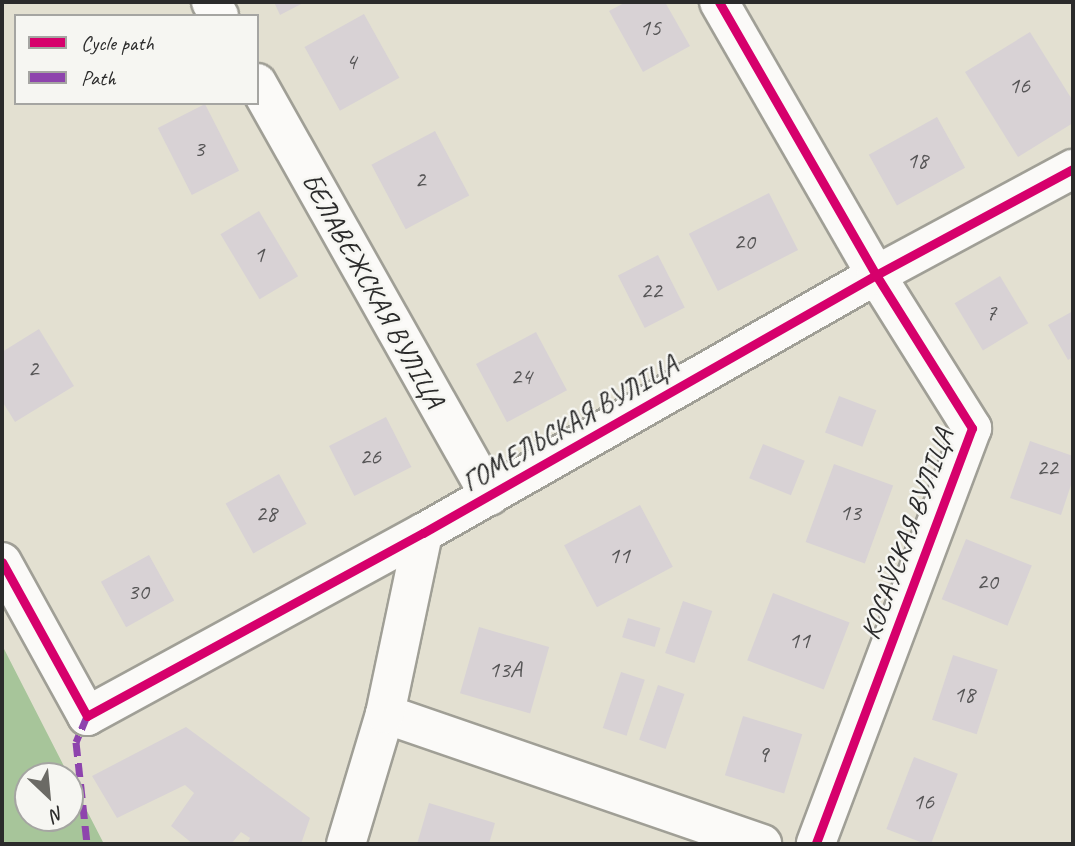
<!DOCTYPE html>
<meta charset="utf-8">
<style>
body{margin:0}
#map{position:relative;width:1075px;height:846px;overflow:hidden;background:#e3e0d1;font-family:Caveat,sans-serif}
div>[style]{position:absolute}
.forest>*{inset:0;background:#a7c59a}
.building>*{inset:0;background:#d8d2d5;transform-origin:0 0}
.roads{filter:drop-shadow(2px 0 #a09f96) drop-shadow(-2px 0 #a09f96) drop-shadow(0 2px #a09f96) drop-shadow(0 -2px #a09f96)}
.minor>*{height:38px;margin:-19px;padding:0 19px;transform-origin:19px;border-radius:19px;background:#fbfaf8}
.quiet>*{height:7px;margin-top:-3.5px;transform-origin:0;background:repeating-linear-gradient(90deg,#8e44ad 0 14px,transparent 0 21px)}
.cycleway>*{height:9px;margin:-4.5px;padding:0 4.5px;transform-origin:4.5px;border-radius:4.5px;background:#d6006c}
span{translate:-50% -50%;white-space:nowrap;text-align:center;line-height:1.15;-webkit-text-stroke:5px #f6f6f2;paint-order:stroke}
.number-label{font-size:24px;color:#565556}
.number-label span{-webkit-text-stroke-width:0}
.street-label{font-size:28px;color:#2b2b2b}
.frame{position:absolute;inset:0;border:4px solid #2b2b2b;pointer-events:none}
.legend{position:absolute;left:14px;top:14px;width:245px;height:91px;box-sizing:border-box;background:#f6f6f2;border:2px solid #a5a5a2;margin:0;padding:9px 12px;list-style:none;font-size:21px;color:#2b2b2b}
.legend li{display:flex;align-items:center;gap:14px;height:35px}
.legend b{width:35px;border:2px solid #a5a5a2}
.north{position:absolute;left:14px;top:762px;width:70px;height:70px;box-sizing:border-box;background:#f6f6f2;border:2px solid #a5a5a2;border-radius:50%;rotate:154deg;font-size:19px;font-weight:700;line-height:28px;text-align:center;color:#2b2b2b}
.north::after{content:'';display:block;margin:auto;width:24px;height:32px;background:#6b6a65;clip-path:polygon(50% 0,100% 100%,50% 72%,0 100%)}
</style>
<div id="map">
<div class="forest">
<div style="clip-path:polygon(2px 645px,69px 776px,28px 776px,28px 818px,70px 818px,70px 778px,104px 844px,2px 844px)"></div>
</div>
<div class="building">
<div style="clip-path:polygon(274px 2px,305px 2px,280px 15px)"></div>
<div style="clip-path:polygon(626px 2px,665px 2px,690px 46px,643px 72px,609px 11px)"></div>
<div style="left:364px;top:14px;width:73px;height:68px;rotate:61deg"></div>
<div style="clip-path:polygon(1030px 32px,1073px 101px,1073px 123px,1018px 157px,965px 72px)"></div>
<div style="left:205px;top:104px;width:75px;height:53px;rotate:63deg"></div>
<div style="left:937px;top:117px;width:58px;height:78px;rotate:61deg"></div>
<div style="left:435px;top:131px;width:73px;height:72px;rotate:62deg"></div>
<div style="left:769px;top:193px;width:64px;height:90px;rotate:63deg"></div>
<div style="left:259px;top:211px;width:76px;height:45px;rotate:59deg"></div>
<div style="left:658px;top:255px;width:59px;height:45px;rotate:63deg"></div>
<div style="left:1000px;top:276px;width:55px;height:53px;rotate:59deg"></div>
<div style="clip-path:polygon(1073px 311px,1073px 357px,1068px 360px,1048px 325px)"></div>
<div style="clip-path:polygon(39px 329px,74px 386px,15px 422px,2px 401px,2px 352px)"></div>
<div style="left:536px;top:332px;width:66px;height:68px;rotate:62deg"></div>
<div style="left:839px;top:396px;width:40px;height:39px;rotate:21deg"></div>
<div style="left:386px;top:417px;width:56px;height:64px;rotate:63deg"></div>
<div style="clip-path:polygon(1030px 441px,1073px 456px,1073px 479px,1061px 515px,1010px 498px)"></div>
<div style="left:763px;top:444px;width:45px;height:37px;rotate:22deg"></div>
<div style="left:834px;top:464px;width:63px;height:83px;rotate:20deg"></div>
<div style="left:279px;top:474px;width:57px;height:61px;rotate:61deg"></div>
<div style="left:640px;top:505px;width:70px;height:86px;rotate:62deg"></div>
<div style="left:966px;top:539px;width:71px;height:65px;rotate:22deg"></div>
<div style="left:149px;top:555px;width:52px;height:55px;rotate:61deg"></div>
<div style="left:773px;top:593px;width:82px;height:72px;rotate:21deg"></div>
<div style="left:683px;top:601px;width:31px;height:55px;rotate:19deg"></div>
<div style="left:628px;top:618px;width:34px;height:20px;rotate:17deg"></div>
<div style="left:479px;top:627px;width:73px;height:69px;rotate:16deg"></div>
<div style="left:953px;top:655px;width:47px;height:68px;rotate:18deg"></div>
<div style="left:621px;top:672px;width:25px;height:59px;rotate:18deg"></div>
<div style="left:658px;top:685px;width:28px;height:58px;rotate:19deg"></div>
<div style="left:743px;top:716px;width:62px;height:62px;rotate:17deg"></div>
<div style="clip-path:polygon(186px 727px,310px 818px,301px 844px,247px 844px,250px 838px,241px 832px,231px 844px,193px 844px,171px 826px,194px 793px,185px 785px,117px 818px,92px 776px)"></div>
<div style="left:914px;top:757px;width:47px;height:77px;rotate:21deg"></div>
<div style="clip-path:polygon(429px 803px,495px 823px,489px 844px,417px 844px)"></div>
</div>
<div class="roads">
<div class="minor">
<div style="left:211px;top:2px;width:16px;rotate:60deg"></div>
<div style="left:719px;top:2px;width:315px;rotate:60.1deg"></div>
<div style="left:876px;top:275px;width:181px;rotate:57.9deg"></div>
<div style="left:972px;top:428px;width:444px;rotate:110.6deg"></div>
<div style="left:257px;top:83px;width:474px;rotate:60.6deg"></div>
<div style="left:2px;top:562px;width:176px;rotate:61.1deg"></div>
<div style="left:87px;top:716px;width:383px;rotate:-28.6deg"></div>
<div style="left:423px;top:533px;width:521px;rotate:-29.66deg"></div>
<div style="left:876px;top:275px;width:224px;rotate:-28.3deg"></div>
<div style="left:385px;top:714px;width:399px;rotate:19deg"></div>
<div style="left:346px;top:844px;width:136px;rotate:-73.3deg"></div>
<div style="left:385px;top:714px;width:185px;rotate:-78.1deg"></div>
</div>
</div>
<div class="quiet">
<div style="left:87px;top:716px;width:28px;rotate:113deg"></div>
<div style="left:76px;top:742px;width:103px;rotate:83.8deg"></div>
</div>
<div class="cycleway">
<div style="left:719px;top:2px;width:315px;rotate:60.1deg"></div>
<div style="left:876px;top:275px;width:181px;rotate:57.9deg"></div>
<div style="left:972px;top:428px;width:444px;rotate:110.6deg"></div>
<div style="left:2px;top:562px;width:176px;rotate:61.1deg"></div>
<div style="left:87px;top:716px;width:383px;rotate:-28.6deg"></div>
<div style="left:423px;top:533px;width:521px;rotate:-29.66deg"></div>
<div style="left:876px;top:275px;width:224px;rotate:-28.3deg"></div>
</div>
<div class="number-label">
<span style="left:650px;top:28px">15</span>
<span style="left:351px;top:62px">4</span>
<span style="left:1019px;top:86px">16</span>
<span style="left:199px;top:149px">3</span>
<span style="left:917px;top:161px">18</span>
<span style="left:420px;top:180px">2</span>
<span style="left:744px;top:242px">20</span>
<span style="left:259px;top:255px">1</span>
<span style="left:651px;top:291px">22</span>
<span style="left:991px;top:313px">7</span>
<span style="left:33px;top:369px">2</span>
<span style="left:521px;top:377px">24</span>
<span style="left:370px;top:457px">26</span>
<span style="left:1047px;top:468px">22</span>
<span style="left:850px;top:513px">13</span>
<span style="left:266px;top:514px">28</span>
<span style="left:619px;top:556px">11</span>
<span style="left:987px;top:582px">20</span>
<span style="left:138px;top:592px">30</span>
<span style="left:799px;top:641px">11</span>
<span style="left:505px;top:670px">13А</span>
<span style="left:964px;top:695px">18</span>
<span style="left:763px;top:755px">9</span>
<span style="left:923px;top:802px">16</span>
</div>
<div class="street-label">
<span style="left:373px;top:290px;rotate:61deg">БЕЛАВЕЖСКАЯ ВУЛІЦА</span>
<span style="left:570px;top:424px;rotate:-30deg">ГОМЕЛЬСКАЯ ВУЛІЦА</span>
<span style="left:907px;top:534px;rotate:-70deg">КОСАЎСКАЯ ВУЛІЦА</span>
</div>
<div class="frame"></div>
<ul class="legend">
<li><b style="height:9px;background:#d6006c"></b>Cycle path</li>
<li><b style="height:9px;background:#8e44ad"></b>Path</li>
</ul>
<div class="north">N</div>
</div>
